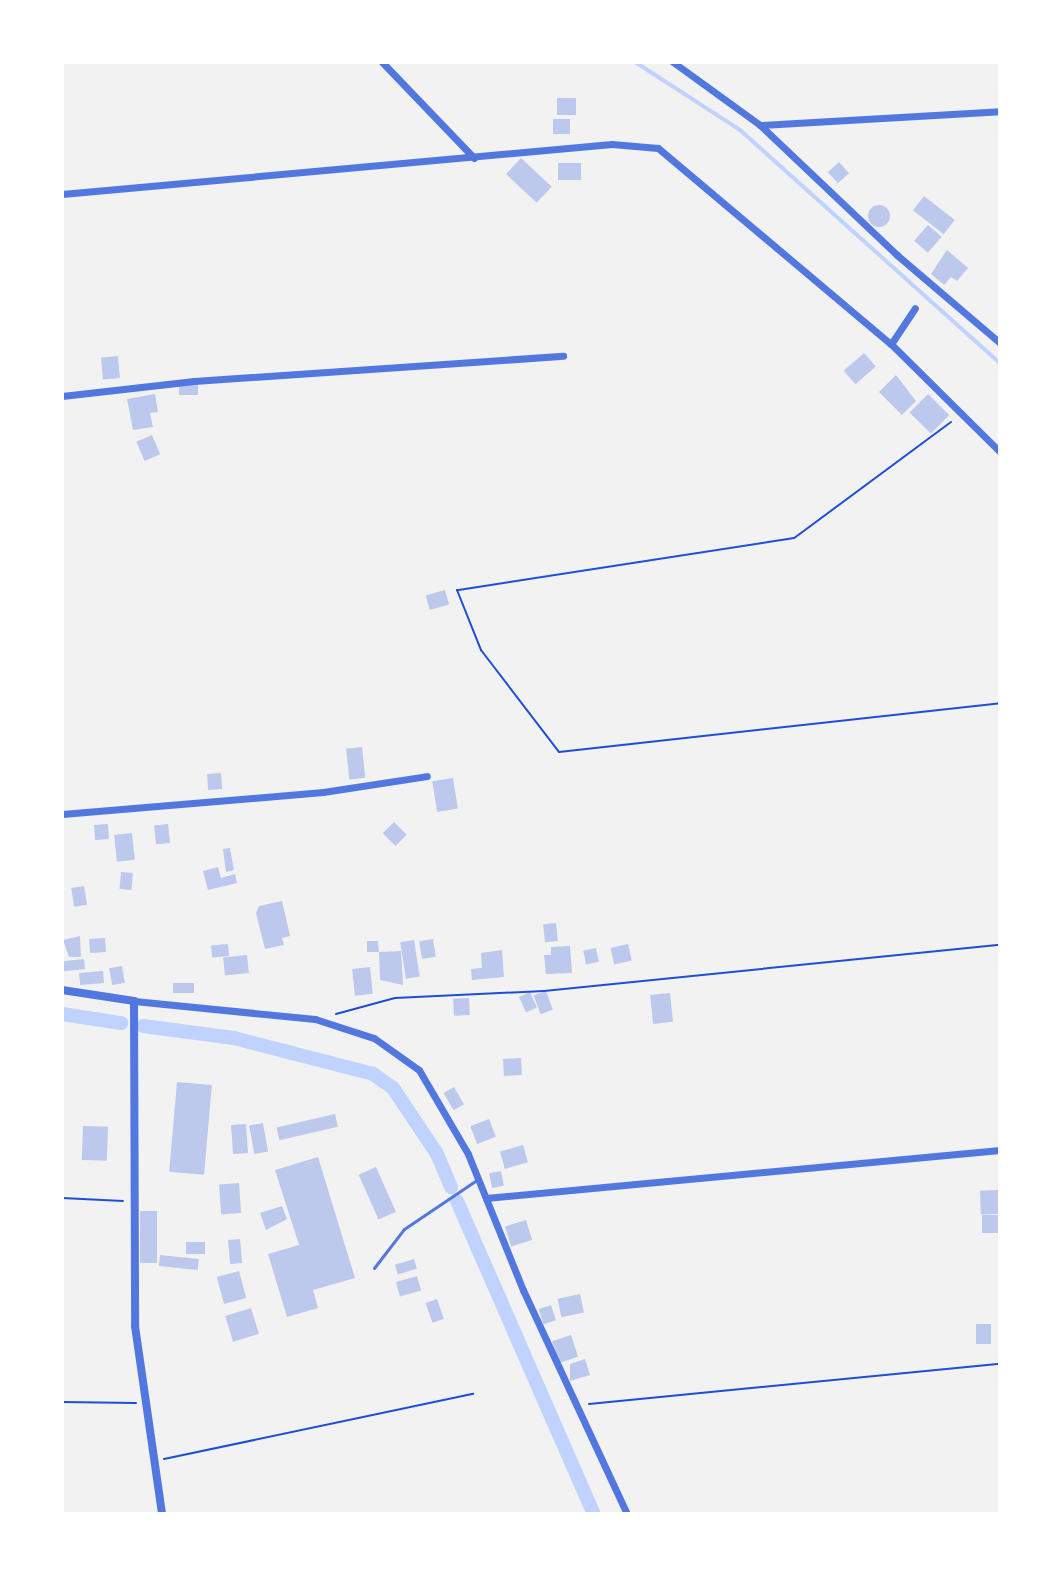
<!DOCTYPE html>
<style>
body{margin:0}
#map{position:relative;width:1062px;height:1576px;overflow:hidden;background:#f2f2f2;font-family:Georgia,serif}
div>[style]{position:absolute}
.stream>*{height:4px;margin:-2px;padding:0 2px;transform-origin:2px;border-radius:2px;background:#bfd3fe}
.canal>*{height:14px;margin:-7px;padding:0 7px;transform-origin:7px;border-radius:7px;background:#bfd3fe}
.building>*{inset:0;background:#bdc9ec;transform-origin:0 0}
.round{border-radius:50%}
.path>*{height:2px;margin:-1px;padding:0 1px;transform-origin:1px;border-radius:1px;background:#1d4ed8}
.service>*{height:3px;margin:-1.5px;padding:0 1.5px;transform-origin:1.5px;border-radius:1.5px;background:#5277de}
.minor>*{height:7px;margin:-3.5px;padding:0 3.5px;transform-origin:3.5px;border-radius:3.5px;background:#5277de}
.tertiary>*{height:8px;margin:-4px;padding:0 4px;transform-origin:4px;border-radius:4px;background:#5277de}
span{translate:-50% -50%;white-space:nowrap;text-align:center;line-height:1.15;-webkit-text-stroke:8px #fff;paint-order:stroke}
.frame{position:absolute;inset:0;border:64px solid #fff;pointer-events:none}
</style>
<div id="map">
<div class="stream">
<div style="left:635px;top:62px;width:125px;rotate:32.9deg"></div>
<div style="left:740px;top:130px;width:349px;rotate:41.9deg"></div>
</div>
<div class="canal">
<div style="left:62px;top:1014px;width:60px;rotate:8.7deg"></div>
<div style="left:143px;top:1026px;width:92px;rotate:7.5deg"></div>
<div style="left:234px;top:1038px;width:144px;rotate:14.5deg"></div>
<div style="left:373px;top:1074px;width:24px;rotate:35deg"></div>
<div style="left:393px;top:1088px;width:79px;rotate:56.3deg"></div>
<div style="left:437px;top:1154px;width:36px;rotate:67deg"></div>
<div style="left:457px;top:1201px;width:342px;rotate:66.4deg"></div>
</div>
<div class="building">
<div style="left:557px;top:98px;width:19px;height:17px"></div>
<div style="left:553px;top:119px;width:17px;height:15px"></div>
<div style="left:521px;top:158px;width:42px;height:22px;rotate:43deg"></div>
<div style="left:839px;top:162px;width:15px;height:15px;rotate:48deg"></div>
<div style="left:558px;top:163px;width:23px;height:17px"></div>
<div style="left:924px;top:196px;width:39px;height:18px;rotate:38deg"></div>
<div class="round" style="left:868px;top:205px;width:22px;height:22px"></div>
<div style="left:928px;top:225px;width:18px;height:21px;rotate:41deg"></div>
<div style="clip-path:polygon(947px 250px,968px 268px,957px 281px,951px 277px,944px 285px,931px 274px)"></div>
<div style="left:864px;top:353px;width:18px;height:27px;rotate:49deg"></div>
<div style="left:118px;top:356px;width:22px;height:17px;rotate:85deg"></div>
<div style="clip-path:polygon(896px 375px,916px 401px,902px 415px,879px 392px)"></div>
<div style="left:198px;top:384px;width:11px;height:19px;rotate:90deg"></div>
<div style="clip-path:polygon(155px 394px,158px 412px,150px 413px,153px 427px,133px 430px,127px 399px)"></div>
<div style="left:928px;top:394px;width:30px;height:26px;rotate:45deg"></div>
<div style="left:152px;top:435px;width:21px;height:17px;rotate:67deg"></div>
<div style="left:445px;top:590px;width:15px;height:20px;rotate:74deg"></div>
<div style="left:362px;top:747px;width:31px;height:16px;rotate:84deg"></div>
<div style="left:221px;top:773px;width:16px;height:14px;rotate:86deg"></div>
<div style="left:453px;top:778px;width:31px;height:21px;rotate:81deg"></div>
<div style="left:394px;top:822px;width:18px;height:16px;rotate:45deg"></div>
<div style="left:108px;top:824px;width:15px;height:14px;rotate:86deg"></div>
<div style="left:168px;top:824px;width:19px;height:14px;rotate:84deg"></div>
<div style="left:132px;top:833px;width:27px;height:18px;rotate:84deg"></div>
<div style="clip-path:polygon(230px 848px,234px 870px,226px 872px,223px 849px)"></div>
<div style="clip-path:polygon(218px 867px,221px 878px,235px 874px,237px 883px,208px 890px,203px 871px)"></div>
<div style="left:121px;top:872px;width:12px;height:17px;rotate:5deg"></div>
<div style="left:84px;top:886px;width:19px;height:13px;rotate:81deg"></div>
<div style="clip-path:polygon(282px 901px,290px 936px,282px 938px,284px 945px,265px 949px,256px 913px,259px 906px)"></div>
<div style="left:556px;top:923px;width:18px;height:13px;rotate:84deg"></div>
<div style="clip-path:polygon(80px 936px,81px 957px,69px 957px,63px 940px)"></div>
<div style="left:105px;top:938px;width:14px;height:16px;rotate:86deg"></div>
<div style="left:433px;top:939px;width:18px;height:14px;rotate:81deg"></div>
<div style="left:414px;top:940px;width:37px;height:14px;rotate:81deg"></div>
<div style="clip-path:polygon(367px 941px,378px 941px,379px 952px,401px 951px,403px 985px,380px 980px,379px 952px,367px 952px)"></div>
<div style="left:228px;top:944px;width:12px;height:17px;rotate:85deg"></div>
<div style="left:628px;top:944px;width:17px;height:18px;rotate:77deg"></div>
<div style="clip-path:polygon(570px 946px,572px 973px,546px 974px,544px 955px,551px 955px,551px 947px)"></div>
<div style="left:596px;top:948px;width:14px;height:13px;rotate:78deg"></div>
<div style="clip-path:polygon(502px 950px,504px 977px,472px 980px,471px 969px,482px 968px,481px 953px)"></div>
<div style="left:247px;top:955px;width:18px;height:24px;rotate:84deg"></div>
<div style="left:84px;top:959px;width:10px;height:21px;rotate:84deg"></div>
<div style="left:122px;top:966px;width:17px;height:13px;rotate:80deg"></div>
<div style="left:370px;top:967px;width:27px;height:18px;rotate:84deg"></div>
<div style="left:103px;top:971px;width:12px;height:24px;rotate:85deg"></div>
<div style="left:173px;top:983px;width:21px;height:10px"></div>
<div style="left:546px;top:991px;width:20px;height:13px;rotate:70deg"></div>
<div style="left:530px;top:992px;width:17px;height:12px;rotate:66deg"></div>
<div style="left:670px;top:993px;width:29px;height:20px;rotate:84deg"></div>
<div style="left:469px;top:998px;width:17px;height:16px;rotate:87deg"></div>
<div style="left:521px;top:1058px;width:17px;height:18px;rotate:87deg"></div>
<div style="left:177px;top:1082px;width:35px;height:90px;rotate:5deg"></div>
<div style="left:454px;top:1087px;width:20px;height:12px;rotate:60deg"></div>
<div style="left:335px;top:1114px;width:13px;height:60px;rotate:77deg"></div>
<div style="left:489px;top:1119px;width:19px;height:20px;rotate:69deg"></div>
<div style="left:263px;top:1123px;width:29px;height:14px;rotate:80deg"></div>
<div style="left:246px;top:1124px;width:29px;height:15px;rotate:86deg"></div>
<div style="left:83px;top:1126px;width:25px;height:34px;rotate:2deg"></div>
<div style="left:523px;top:1145px;width:18px;height:24px;rotate:74deg"></div>
<div style="clip-path:polygon(318px 1157px,355px 1278px,313px 1290px,318px 1308px,287px 1317px,268px 1254px,299px 1245px,275px 1170px)"></div>
<div style="left:376px;top:1167px;width:49px;height:19px;rotate:66deg"></div>
<div style="left:501px;top:1171px;width:15px;height:12px;rotate:79deg"></div>
<div style="left:239px;top:1183px;width:30px;height:20px;rotate:86deg"></div>
<div style="left:998px;top:1190px;width:24px;height:18px;rotate:88deg"></div>
<div style="clip-path:polygon(282px 1206px,287px 1219px,266px 1230px,260px 1213px)"></div>
<div style="left:140px;top:1211px;width:17px;height:52px"></div>
<div style="left:1000px;top:1215px;width:18px;height:18px;rotate:90deg"></div>
<div style="left:526px;top:1220px;width:21px;height:22px;rotate:73deg"></div>
<div style="left:240px;top:1239px;width:24px;height:12px;rotate:85deg"></div>
<div style="left:186px;top:1242px;width:19px;height:12px"></div>
<div style="left:160px;top:1255px;width:39px;height:11px;rotate:6deg"></div>
<div style="left:414px;top:1259px;width:10px;height:20px;rotate:73deg"></div>
<div style="left:239px;top:1271px;width:28px;height:23px;rotate:75deg"></div>
<div style="left:417px;top:1276px;width:15px;height:22px;rotate:74deg"></div>
<div style="left:580px;top:1294px;width:19px;height:23px;rotate:78deg"></div>
<div style="left:437px;top:1299px;width:21px;height:12px;rotate:71deg"></div>
<div style="left:551px;top:1305px;width:16px;height:13px;rotate:72deg"></div>
<div style="left:251px;top:1308px;width:27px;height:27px;rotate:73deg"></div>
<div style="left:976px;top:1324px;width:15px;height:20px"></div>
<div style="left:571px;top:1335px;width:23px;height:20px;rotate:72deg"></div>
<div style="clip-path:polygon(585px 1359px,590px 1375px,570px 1381px,570px 1364px)"></div>
</div>
<div class="path">
<div style="left:951px;top:422px;width:195px;rotate:143.5deg"></div>
<div style="left:794px;top:538px;width:341px;rotate:171.2deg"></div>
<div style="left:457px;top:590px;width:65px;rotate:68.2deg"></div>
<div style="left:481px;top:650px;width:128px;rotate:52.6deg"></div>
<div style="left:559px;top:752px;width:444px;rotate:-6.3deg"></div>
<div style="left:336px;top:1014px;width:61px;rotate:-15.2deg"></div>
<div style="left:395px;top:998px;width:149px;rotate:-2.7deg"></div>
<div style="left:544px;top:991px;width:458px;rotate:-5.8deg"></div>
<div style="left:62px;top:1198px;width:61px;rotate:2.8deg"></div>
<div style="left:62px;top:1402px;width:74px;rotate:0.8deg"></div>
<div style="left:589px;top:1404px;width:413px;rotate:-5.6deg"></div>
<div style="left:164px;top:1459px;width:316px;rotate:-11.9deg"></div>
</div>
<div class="service">
<div style="left:374px;top:1268px;width:49px;rotate:-52.4deg"></div>
<div style="left:404px;top:1229px;width:89px;rotate:-34deg"></div>
</div>
<div class="minor">
<div style="left:382px;top:62px;width:133px;rotate:46.2deg"></div>
<div style="left:673px;top:62px;width:107px;rotate:35.9deg"></div>
<div style="left:760px;top:125px;width:189px;rotate:43.5deg"></div>
<div style="left:897px;top:255px;width:135px;rotate:40.5deg"></div>
<div style="left:760px;top:125px;width:240px;rotate:-3.3deg"></div>
<div style="left:62px;top:194px;width:552px;rotate:-5.19deg"></div>
<div style="left:612px;top:144px;width:46px;rotate:5deg"></div>
<div style="left:658px;top:148px;width:304px;rotate:40.1deg"></div>
<div style="left:891px;top:344px;width:153px;rotate:44.7deg"></div>
<div style="left:891px;top:344px;width:43px;rotate:-56.3deg"></div>
<div style="left:62px;top:396px;width:133px;rotate:-6.5deg"></div>
<div style="left:194px;top:381px;width:370px;rotate:-3.9deg"></div>
<div style="left:62px;top:814px;width:262px;rotate:-4.8deg"></div>
<div style="left:323px;top:792px;width:105px;rotate:-8.7deg"></div>
<div style="left:134px;top:1001px;width:182px;rotate:5.7deg"></div>
<div style="left:315px;top:1019px;width:62px;rotate:17.9deg"></div>
<div style="left:374px;top:1038px;width:55px;rotate:35.4deg"></div>
<div style="left:419px;top:1070px;width:97px;rotate:59.7deg"></div>
<div style="left:468px;top:1154px;width:147px;rotate:68deg"></div>
<div style="left:523px;top:1290px;width:247px;rotate:65.1deg"></div>
<div style="left:486px;top:1198px;width:516px;rotate:-5.34deg"></div>
</div>
<div class="tertiary">
<div style="left:62px;top:990px;width:73px;rotate:8.7deg"></div>
<div style="left:134px;top:1001px;width:325px;rotate:89.8deg"></div>
<div style="left:135px;top:1326px;width:190px;rotate:81.8deg"></div>
</div>
<div class="frame"></div>
</div>
